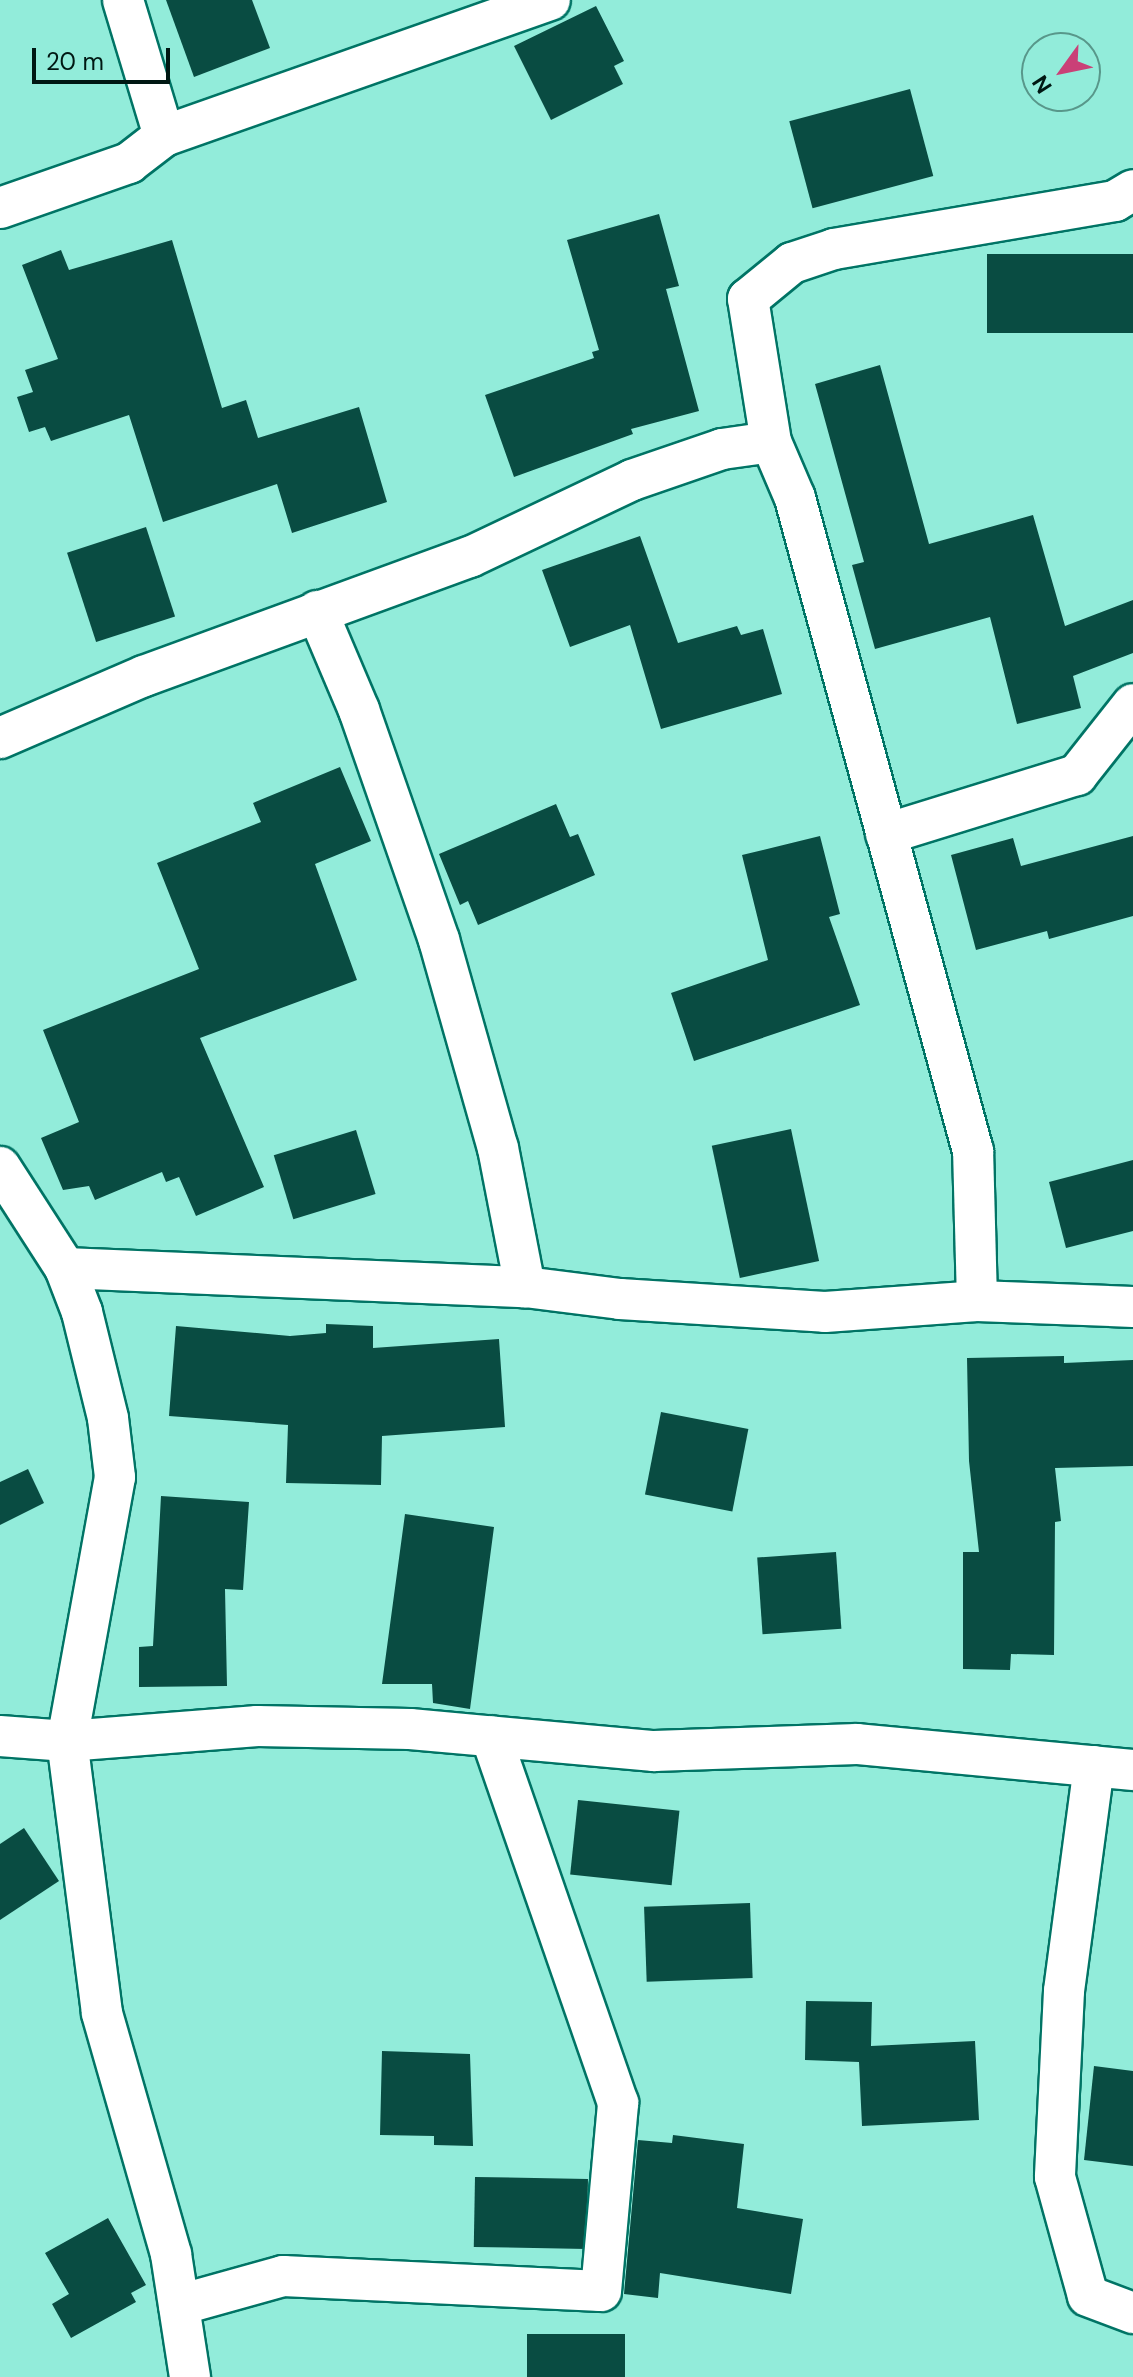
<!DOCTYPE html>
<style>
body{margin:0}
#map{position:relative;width:1133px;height:2377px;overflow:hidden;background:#92ecda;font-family:"DM Sans",sans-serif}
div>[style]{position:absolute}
.building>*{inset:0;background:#094c42;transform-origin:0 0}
.roads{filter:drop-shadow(2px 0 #007465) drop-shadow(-2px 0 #007465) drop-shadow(0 2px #007465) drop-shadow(0 -2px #007465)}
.street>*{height:40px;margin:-20px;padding:0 20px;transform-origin:20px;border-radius:20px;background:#fff}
span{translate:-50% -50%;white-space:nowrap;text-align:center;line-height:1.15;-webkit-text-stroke:8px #92ecda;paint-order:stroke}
.north{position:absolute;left:1021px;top:32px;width:80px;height:80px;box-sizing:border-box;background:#92ecda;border:2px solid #58978a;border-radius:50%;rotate:237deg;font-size:22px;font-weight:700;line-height:32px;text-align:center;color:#001813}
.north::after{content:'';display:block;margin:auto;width:28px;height:36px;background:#ca4077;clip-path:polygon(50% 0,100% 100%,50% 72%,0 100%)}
.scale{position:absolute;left:32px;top:48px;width:138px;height:36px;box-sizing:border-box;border:4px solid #001813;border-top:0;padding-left:10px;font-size:24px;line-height:28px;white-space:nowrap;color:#001813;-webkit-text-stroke:6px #92ecda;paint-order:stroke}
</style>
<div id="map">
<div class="building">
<div style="clip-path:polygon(166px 0,252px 0,270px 48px,194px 77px)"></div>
<div style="clip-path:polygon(596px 6px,624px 61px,614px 66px,623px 84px,551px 120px,514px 46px)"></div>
<div style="left:910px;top:89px;width:90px;height:125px;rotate:75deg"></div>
<div style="clip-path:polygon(659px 214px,679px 286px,666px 289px,699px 411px,631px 429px,633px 434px,514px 477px,485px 395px,594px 358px,592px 352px,599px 350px,567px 240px)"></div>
<div style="clip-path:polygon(172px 240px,222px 408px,246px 400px,258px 438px,359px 407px,387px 502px,292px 533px,277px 484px,163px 522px,129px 415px,51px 441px,45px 427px,29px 432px,17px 397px,33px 392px,25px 370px,58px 359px,22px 265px,61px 250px,69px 270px)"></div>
<div style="left:1133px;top:254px;width:79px;height:146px;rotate:90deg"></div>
<div style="clip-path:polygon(880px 365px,929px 544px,1033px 515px,1065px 626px,1133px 600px,1133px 653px,1073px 676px,1081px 708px,1017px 724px,990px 617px,875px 649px,852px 565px,864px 562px,815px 384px)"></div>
<div style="left:146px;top:527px;width:94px;height:83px;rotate:72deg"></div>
<div style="clip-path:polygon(640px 536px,678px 643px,737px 626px,741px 635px,763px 629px,782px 694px,661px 729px,630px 625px,570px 647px,542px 570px)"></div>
<div style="clip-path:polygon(340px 767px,371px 841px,315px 864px,357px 980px,200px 1038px,264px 1187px,196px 1216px,179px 1177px,166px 1182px,162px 1172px,95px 1200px,89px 1186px,63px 1190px,41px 1138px,79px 1122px,43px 1030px,199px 969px,157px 863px,261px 822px,253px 803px)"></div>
<div style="clip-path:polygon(556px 804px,570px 837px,578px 834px,595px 875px,478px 925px,468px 901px,460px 905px,439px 854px)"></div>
<div style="clip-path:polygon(820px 836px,840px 914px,829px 917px,860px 1005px,694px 1061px,671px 993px,768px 960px,742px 855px)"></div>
<div style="clip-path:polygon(1133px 836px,1133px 916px,1049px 939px,1047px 931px,976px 950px,951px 855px,1013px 838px,1021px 866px)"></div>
<div style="left:791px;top:1129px;width:135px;height:81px;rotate:78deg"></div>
<div style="left:356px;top:1130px;width:67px;height:86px;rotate:73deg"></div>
<div style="clip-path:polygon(1133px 1160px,1133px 1231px,1066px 1248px,1049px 1182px)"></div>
<div style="clip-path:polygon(326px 1324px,373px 1326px,373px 1348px,499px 1339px,505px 1427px,382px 1436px,381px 1485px,286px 1483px,288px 1425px,169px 1416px,176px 1326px,290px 1336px,326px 1333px)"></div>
<div style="clip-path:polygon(1064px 1356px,1064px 1363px,1133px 1360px,1133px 1466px,1055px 1468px,1061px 1521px,1055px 1522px,1054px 1655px,1011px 1654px,1010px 1670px,963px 1669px,963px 1552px,979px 1552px,969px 1461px,967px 1358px)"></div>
<div style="left:661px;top:1412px;width:89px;height:84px;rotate:11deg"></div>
<div style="clip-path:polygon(28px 1469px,44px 1503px,0 1525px,0 1482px)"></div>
<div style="clip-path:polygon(161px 1496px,249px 1502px,243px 1590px,225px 1589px,227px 1686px,139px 1687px,139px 1647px,153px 1646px)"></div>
<div style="clip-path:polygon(405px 1514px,494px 1527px,470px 1709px,433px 1703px,432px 1684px,382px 1684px)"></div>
<div style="left:836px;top:1552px;width:77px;height:79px;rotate:86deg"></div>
<div style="left:578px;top:1800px;width:102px;height:75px;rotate:6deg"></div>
<div style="clip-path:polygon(24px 1828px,59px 1881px,0 1920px,0 1844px)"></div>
<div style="left:750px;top:1903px;width:75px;height:106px;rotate:88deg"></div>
<div style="clip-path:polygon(806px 2001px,872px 2002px,871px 2046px,975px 2041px,979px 2120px,862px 2126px,859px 2062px,805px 2060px)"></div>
<div style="clip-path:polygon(382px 2051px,470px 2054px,473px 2146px,434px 2145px,434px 2136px,380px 2135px)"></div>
<div style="clip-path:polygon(1094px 2066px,1133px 2071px,1133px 2166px,1084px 2160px)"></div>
<div style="clip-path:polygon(673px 2135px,744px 2144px,737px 2208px,803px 2219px,791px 2294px,660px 2273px,658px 2298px,624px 2294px,638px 2140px,672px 2143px)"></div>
<div style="left:475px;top:2177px;width:113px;height:70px;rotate:1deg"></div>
<div style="clip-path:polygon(108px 2218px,146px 2285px,131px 2293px,136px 2302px,71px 2338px,52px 2304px,69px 2294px,45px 2253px)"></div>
<div style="left:527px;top:2334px;width:98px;height:43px"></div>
</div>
<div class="roads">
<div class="street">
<div style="left:164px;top:136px;width:409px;rotate:-19.4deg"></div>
<div style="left:0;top:208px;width:137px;rotate:-19.2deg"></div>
<div style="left:129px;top:163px;width:44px;rotate:-37.6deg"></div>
<div style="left:164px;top:136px;width:142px;rotate:-106.8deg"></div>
<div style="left:317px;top:611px;width:108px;rotate:67deg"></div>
<div style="left:359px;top:710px;width:244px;rotate:70.8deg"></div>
<div style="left:439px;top:940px;width:216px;rotate:74.2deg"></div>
<div style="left:498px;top:1148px;width:142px;rotate:79deg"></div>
<div style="left:0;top:738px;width:157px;rotate:-23.3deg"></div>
<div style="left:144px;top:676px;width:347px;rotate:-20.1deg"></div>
<div style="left:470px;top:557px;width:179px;rotate:-25.4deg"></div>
<div style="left:632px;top:480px;width:95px;rotate:-19deg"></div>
<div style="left:722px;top:449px;width:49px;rotate:-8.1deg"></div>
<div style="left:886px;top:834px;width:200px;rotate:-17.2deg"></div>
<div style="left:1077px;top:775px;width:90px;rotate:-51.7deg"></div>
<div style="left:0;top:1167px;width:120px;rotate:57.2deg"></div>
<div style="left:977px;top:1301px;width:150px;rotate:-91.5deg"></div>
<div style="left:973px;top:1151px;width:677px;rotate:-105.25deg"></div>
<div style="left:795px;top:498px;width:61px;rotate:-113.2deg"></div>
<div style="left:771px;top:442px;width:145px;rotate:-99.1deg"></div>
<div style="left:748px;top:299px;width:57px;rotate:-39.3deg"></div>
<div style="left:792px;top:263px;width:44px;rotate:-18.4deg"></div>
<div style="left:834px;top:249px;width:285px;rotate:-9.7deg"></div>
<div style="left:1115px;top:201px;width:21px;rotate:-31deg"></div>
<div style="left:0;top:1736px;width:67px;rotate:4.3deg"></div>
<div style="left:67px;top:1741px;width:191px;rotate:-4.5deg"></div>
<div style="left:257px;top:1726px;width:153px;rotate:1.1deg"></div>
<div style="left:410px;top:1729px;width:245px;rotate:5.2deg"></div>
<div style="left:654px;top:1751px;width:203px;rotate:-2deg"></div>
<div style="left:857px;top:1744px;width:277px;rotate:5.4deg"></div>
<div style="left:1094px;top:1766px;width:227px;rotate:97.6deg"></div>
<div style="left:1064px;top:1991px;width:186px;rotate:92.8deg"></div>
<div style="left:1055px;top:2177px;width:123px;rotate:74.5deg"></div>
<div style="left:1088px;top:2296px;width:48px;rotate:20.7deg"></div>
<div style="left:179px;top:2305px;width:108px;rotate:-15.6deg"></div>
<div style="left:283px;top:2276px;width:318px;rotate:2.7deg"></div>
<div style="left:601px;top:2291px;width:189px;rotate:-84.8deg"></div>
<div style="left:618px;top:2103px;width:388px;rotate:-109.1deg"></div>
<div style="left:190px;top:2377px;width:124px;rotate:-98.8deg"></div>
<div style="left:171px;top:2254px;width:251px;rotate:-106deg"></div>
<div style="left:102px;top:2013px;width:274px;rotate:-97.3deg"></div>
<div style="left:67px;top:1741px;width:268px;rotate:-79.7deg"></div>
<div style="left:115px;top:1477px;width:59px;rotate:-96.8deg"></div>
<div style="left:108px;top:1418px;width:109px;rotate:-103.8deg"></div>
<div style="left:82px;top:1312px;width:47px;rotate:-111.1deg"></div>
<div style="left:65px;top:1268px;width:460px;rotate:2.4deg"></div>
<div style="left:525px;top:1287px;width:96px;rotate:7.2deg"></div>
<div style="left:620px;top:1299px;width:205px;rotate:3.6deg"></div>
<div style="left:825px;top:1312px;width:152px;rotate:-4.1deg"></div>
<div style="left:977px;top:1301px;width:156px;rotate:2.2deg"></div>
</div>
</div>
<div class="north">N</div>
<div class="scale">20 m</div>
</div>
